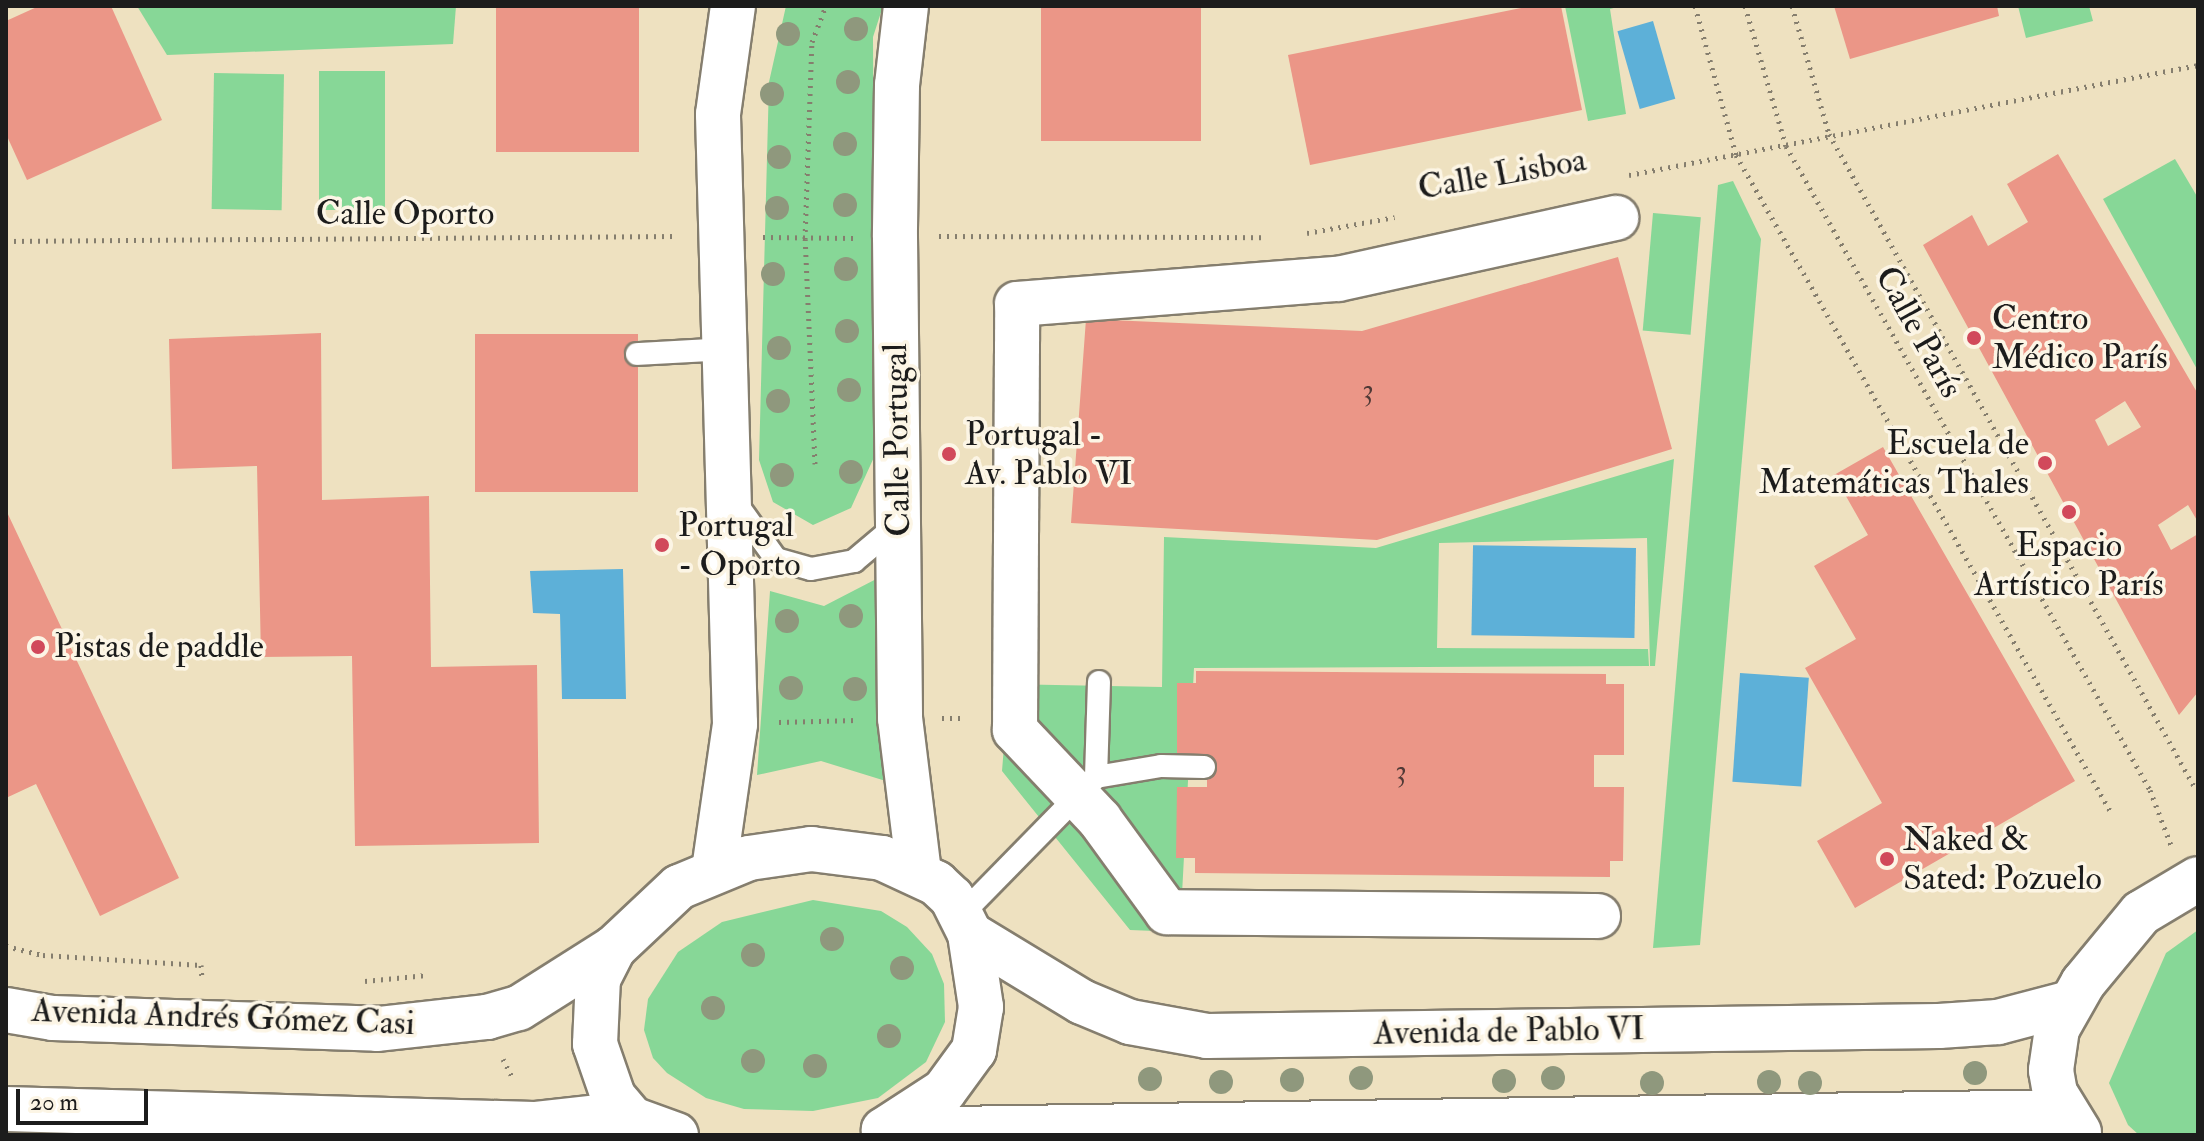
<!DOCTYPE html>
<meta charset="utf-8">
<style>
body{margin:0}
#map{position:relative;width:2204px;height:1141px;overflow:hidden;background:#eee1c0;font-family:"IM FELL Double Pica",serif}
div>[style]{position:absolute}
.green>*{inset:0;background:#87d797;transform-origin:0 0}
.water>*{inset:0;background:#5db0d8;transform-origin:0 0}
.building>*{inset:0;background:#eb9687;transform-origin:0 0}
.path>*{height:5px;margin-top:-2.5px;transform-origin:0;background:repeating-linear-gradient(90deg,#857e6e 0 2px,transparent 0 8px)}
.roads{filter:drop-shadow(2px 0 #857e6e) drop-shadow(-2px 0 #857e6e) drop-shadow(0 2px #857e6e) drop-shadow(0 -2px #857e6e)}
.service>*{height:22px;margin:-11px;padding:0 11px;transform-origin:11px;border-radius:11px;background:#fff}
.minor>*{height:44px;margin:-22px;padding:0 22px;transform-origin:22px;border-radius:22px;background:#fff}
.tertiary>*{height:44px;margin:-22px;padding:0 22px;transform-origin:22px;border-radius:22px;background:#fff}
.secondary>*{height:44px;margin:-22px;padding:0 22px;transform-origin:22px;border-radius:22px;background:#fff}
.trees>*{width:24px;height:24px;margin:-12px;border-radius:50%;background:#8f987d}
.dots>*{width:22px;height:22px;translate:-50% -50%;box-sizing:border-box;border:4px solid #fcf5e5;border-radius:50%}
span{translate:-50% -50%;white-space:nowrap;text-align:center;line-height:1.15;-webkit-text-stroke:7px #fcf5e5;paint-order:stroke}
.number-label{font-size:30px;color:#503a37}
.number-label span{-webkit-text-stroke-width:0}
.street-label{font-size:34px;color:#1c1c1c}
.poi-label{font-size:34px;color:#1c1c1c}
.left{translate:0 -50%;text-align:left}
.right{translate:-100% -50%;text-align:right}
.frame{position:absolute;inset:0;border:8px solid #1c1c1c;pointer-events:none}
.scale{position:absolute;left:16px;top:1089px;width:132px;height:36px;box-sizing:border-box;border:4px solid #1c1c1c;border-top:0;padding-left:10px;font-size:24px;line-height:28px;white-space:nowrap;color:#1c1c1c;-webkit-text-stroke:6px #fcf5e5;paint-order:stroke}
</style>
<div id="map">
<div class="green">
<div style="clip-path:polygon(137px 6px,456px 6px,453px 44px,167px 55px)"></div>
<div style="clip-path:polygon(786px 6px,883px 6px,873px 37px,875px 455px,851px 508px,813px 525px,773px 502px,759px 460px,769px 82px)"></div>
<div style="clip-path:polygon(1565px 6px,1621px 6px,1610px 9px,1626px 114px,1588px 121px)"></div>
<div style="clip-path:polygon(2018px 6px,2089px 6px,2093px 21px,2026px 38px)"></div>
<div style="left:319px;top:71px;width:66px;height:139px"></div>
<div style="left:214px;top:73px;width:70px;height:136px;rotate:1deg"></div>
<div style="clip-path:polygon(2175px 159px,2198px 198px,2198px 371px,2103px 199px)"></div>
<div style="clip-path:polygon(1733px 181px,1761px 239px,1700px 945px,1653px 948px,1718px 185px)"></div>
<div style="left:1653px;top:213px;width:48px;height:118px;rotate:5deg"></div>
<div style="clip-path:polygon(1674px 459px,1655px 666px,1650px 666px,1647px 538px,1439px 543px,1437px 648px,1648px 649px,1649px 666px,1194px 668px,1180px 932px,1130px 930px,1002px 771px,1009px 684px,1162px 687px,1164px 537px,1376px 548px)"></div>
<div style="clip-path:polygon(884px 575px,889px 782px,821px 761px,757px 775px,770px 591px,824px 606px)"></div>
<div style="clip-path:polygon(813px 900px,881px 911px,907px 927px,932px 954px,944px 984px,945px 1022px,926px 1062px,878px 1098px,813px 1111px,744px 1109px,706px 1098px,667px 1073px,653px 1058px,644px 1030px,648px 999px,678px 952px,722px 922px)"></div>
<div style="clip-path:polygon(2198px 930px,2198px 1135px,2139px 1135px,2128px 1125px,2109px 1083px,2166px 953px)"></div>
</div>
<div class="water">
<div style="left:1653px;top:21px;width:81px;height:37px;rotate:74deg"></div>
<div style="left:1636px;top:548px;width:90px;height:163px;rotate:91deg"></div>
<div style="clip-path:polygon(623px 569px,626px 699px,562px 699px,560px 614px,533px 613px,530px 571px)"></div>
<div style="left:1740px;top:673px;width:69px;height:109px;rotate:4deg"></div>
</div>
<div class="building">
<div style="clip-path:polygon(39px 6px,111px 6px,162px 120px,27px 180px,6px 134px,6px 21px)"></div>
<div style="left:496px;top:6px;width:143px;height:146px"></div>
<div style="left:1041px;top:6px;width:160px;height:135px"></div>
<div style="clip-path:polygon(1531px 6px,1561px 6px,1582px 110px,1310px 165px,1288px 55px)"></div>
<div style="clip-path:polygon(1834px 6px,1997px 6px,1999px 16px,1850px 59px)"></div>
<div style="clip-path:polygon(evenodd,2058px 154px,2198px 394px,2198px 522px,2188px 505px,2158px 525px,2171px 550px,2198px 534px,2198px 692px,2179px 715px,1923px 245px,1972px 215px,1988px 246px,2028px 222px,2007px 184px,2058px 154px,2125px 401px,2141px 427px,2108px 446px,2095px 420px,2125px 401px)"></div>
<div style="clip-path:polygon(1618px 257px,1672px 449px,1377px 540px,1071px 523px,1086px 319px,1362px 331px)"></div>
<div style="clip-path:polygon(321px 333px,322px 500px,429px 496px,431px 667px,537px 665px,539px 843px,355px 846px,352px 656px,261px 657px,257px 466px,172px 469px,169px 339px)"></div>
<div style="left:638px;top:334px;width:158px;height:163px;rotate:90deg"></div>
<div style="clip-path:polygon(1883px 447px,2075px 781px,1855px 908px,1817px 841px,1882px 803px,1805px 668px,1856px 639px,1814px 566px,1868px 535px,1834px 475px)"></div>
<div style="clip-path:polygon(6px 510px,179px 878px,100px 916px,36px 784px,6px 798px)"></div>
<div style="clip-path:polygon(1196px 671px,1606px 674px,1606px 684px,1624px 684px,1624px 755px,1594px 755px,1594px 787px,1624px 787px,1623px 861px,1610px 861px,1610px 877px,1195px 873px,1195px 858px,1176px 858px,1177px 787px,1207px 787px,1207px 754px,1177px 754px,1177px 683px,1196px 683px)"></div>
</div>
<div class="path">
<div style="left:1695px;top:6px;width:155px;rotate:74.6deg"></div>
<div style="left:1736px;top:155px;width:759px;rotate:60.29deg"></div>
<div style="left:1745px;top:6px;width:146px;rotate:73.7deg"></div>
<div style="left:1786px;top:146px;width:740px;rotate:60.52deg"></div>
<div style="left:2150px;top:790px;width:59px;rotate:69.1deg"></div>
<div style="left:1792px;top:6px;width:133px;rotate:73.9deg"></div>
<div style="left:1829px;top:134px;width:747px;rotate:60.76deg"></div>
<div style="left:1629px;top:175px;width:580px;rotate:-10.94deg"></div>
<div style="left:1307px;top:233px;width:89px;rotate:-10.3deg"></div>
<div style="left:939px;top:236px;width:326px;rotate:0.2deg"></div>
<div style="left:763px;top:237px;width:90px;rotate:0.6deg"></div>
<div style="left:6px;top:241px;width:671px;rotate:-0.43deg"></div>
<div style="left:815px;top:464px;width:225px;rotate:-92.5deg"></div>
<div style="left:805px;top:239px;width:197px;rotate:-88deg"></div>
<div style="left:812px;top:42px;width:39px;rotate:-69deg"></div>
<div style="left:942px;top:718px;width:19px"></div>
<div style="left:779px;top:722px;width:78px;rotate:-1.5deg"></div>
<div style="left:6px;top:946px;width:38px;rotate:14deg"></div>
<div style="left:43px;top:955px;width:158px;rotate:3.6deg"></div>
<div style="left:201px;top:965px;width:14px;rotate:86deg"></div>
<div style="left:365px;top:981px;width:62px;rotate:-5.5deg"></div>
<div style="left:503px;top:1059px;width:22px;rotate:63deg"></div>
</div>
<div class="roads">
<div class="service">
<div style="left:637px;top:354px;width:89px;rotate:-3.2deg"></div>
<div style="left:735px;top:502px;width:70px;rotate:54.3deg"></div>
<div style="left:776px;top:559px;width:36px;rotate:16deg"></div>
<div style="left:811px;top:569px;width:44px;rotate:-10.5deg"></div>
<div style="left:854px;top:561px;width:57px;rotate:-40.1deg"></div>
<div style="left:1096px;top:777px;width:66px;rotate:-9.6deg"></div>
<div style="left:1161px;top:766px;width:43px;rotate:1.3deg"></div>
<div style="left:962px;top:914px;width:192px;rotate:-45.6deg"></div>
<div style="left:1096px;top:777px;width:95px;rotate:-88.2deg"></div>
</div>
<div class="minor">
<div style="left:1598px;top:916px;width:431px;rotate:-179.5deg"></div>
<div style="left:1167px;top:912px;width:114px;rotate:-126.1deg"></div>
<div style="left:1100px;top:820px;width:124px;rotate:-133.4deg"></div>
<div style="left:1015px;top:730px;width:426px;rotate:-89.7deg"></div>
<div style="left:1017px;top:304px;width:322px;rotate:-4.5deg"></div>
<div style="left:1338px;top:279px;width:285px;rotate:-12.4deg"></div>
</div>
<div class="tertiary">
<div style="left:906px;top:6px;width:80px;rotate:96.5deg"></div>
<div style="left:897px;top:85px;width:152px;rotate:90.8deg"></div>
<div style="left:895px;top:237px;width:481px;rotate:89.4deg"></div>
<div style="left:900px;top:718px;width:156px;rotate:83deg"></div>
<div style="left:714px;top:870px;width:148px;rotate:-81.8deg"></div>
<div style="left:735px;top:724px;width:610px;rotate:-91.6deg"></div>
<div style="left:718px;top:114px;width:109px;rotate:-82.1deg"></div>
</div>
<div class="secondary">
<div style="left:970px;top:934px;width:131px;rotate:31.3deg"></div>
<div style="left:1082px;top:1002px;width:52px;rotate:22.6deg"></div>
<div style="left:1130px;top:1022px;width:78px;rotate:10.3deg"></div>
<div style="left:1207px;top:1036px;width:732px;rotate:-0.78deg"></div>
<div style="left:1939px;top:1026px;width:59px;rotate:-3.9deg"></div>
<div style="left:1998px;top:1022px;width:74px;rotate:-14.8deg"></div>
<div style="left:6px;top:1010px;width:48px;rotate:9.7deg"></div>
<div style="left:53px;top:1018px;width:325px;rotate:1.9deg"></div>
<div style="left:378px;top:1029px;width:110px;rotate:-6.3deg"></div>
<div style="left:487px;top:1017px;width:33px;rotate:-16deg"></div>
<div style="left:519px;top:1008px;width:112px;rotate:-32.3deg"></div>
<div style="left:6px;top:1109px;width:528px;rotate:1.63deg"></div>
<div style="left:534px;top:1124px;width:93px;rotate:-6.2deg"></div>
<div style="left:884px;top:1130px;width:1180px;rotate:-0.87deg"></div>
<div style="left:2079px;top:1132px;width:46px;rotate:-121.6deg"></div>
<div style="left:2055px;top:1093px;width:23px;rotate:-100deg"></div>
<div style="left:2051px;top:1070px;width:41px;rotate:-81.7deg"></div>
<div style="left:2057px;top:1029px;width:53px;rotate:-60.5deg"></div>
<div style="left:2083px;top:983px;width:91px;rotate:-50.4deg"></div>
<div style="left:2141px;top:913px;width:66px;rotate:-30.8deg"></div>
<div style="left:676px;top:1135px;width:47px;rotate:-160deg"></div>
<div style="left:632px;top:1119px;width:30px;rotate:-130deg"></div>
<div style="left:613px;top:1096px;width:55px;rotate:-109.1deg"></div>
<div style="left:595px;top:1044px;width:65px;rotate:-87.4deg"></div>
<div style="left:598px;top:979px;width:35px;rotate:-63deg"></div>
<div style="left:614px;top:948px;width:89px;rotate:-43.2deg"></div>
<div style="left:679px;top:887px;width:76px;rotate:-22.5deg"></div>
<div style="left:749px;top:858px;width:63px;rotate:-8.3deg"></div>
<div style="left:811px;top:849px;width:72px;rotate:7.2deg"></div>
<div style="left:882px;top:858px;width:60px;rotate:24.8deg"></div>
<div style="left:936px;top:883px;width:22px;rotate:43deg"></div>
<div style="left:952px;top:898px;width:40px;rotate:63.4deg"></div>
<div style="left:970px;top:934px;width:74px;rotate:81.4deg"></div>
<div style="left:981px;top:1007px;width:44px;rotate:99.2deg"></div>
<div style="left:974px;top:1050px;width:51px;rotate:126.2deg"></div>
<div style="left:944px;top:1091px;width:72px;rotate:147deg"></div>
</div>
</div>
<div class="trees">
<div style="left:856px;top:29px"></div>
<div style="left:788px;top:34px"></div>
<div style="left:848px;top:82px"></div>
<div style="left:772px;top:94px"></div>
<div style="left:845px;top:144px"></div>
<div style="left:779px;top:157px"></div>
<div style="left:845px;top:205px"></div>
<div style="left:777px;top:208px"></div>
<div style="left:846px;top:269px"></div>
<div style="left:773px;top:274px"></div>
<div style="left:847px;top:331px"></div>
<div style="left:779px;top:348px"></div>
<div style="left:849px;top:390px"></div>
<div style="left:778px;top:401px"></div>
<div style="left:851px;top:472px"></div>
<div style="left:782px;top:475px"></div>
<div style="left:851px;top:616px"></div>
<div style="left:787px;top:621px"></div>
<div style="left:791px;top:688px"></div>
<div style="left:855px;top:689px"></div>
<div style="left:832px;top:939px"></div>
<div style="left:753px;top:955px"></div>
<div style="left:902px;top:968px"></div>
<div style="left:713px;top:1008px"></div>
<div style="left:889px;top:1036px"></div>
<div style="left:753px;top:1061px"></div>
<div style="left:815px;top:1066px"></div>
<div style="left:1975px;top:1073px"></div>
<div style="left:1361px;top:1078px"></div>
<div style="left:1553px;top:1078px"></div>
<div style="left:1150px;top:1079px"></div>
<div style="left:1292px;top:1080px"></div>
<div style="left:1504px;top:1081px"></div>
<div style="left:1221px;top:1082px"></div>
<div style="left:1769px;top:1082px"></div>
<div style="left:1652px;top:1083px"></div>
<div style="left:1810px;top:1083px"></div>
</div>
<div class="dots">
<div style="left:1974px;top:338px;background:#d1495b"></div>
<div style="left:949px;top:454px;background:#d1495b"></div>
<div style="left:2045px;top:463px;background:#d1495b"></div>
<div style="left:2069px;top:512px;background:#d1495b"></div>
<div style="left:662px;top:545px;background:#d1495b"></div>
<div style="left:38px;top:647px;background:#d1495b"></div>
<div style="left:1887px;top:859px;background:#d1495b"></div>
</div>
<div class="number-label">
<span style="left:1368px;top:390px">3</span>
<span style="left:1401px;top:771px">3</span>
</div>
<div class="street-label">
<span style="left:1502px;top:174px;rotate:-10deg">Calle Lisboa</span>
<span style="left:405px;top:214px">Calle Oporto</span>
<span style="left:1919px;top:332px;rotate:61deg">Calle París</span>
<span style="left:897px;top:440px;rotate:-91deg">Calle Portugal</span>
<span style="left:223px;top:1017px;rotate:2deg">Avenida Andrés Gómez Casi</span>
<span style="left:1509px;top:1031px;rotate:-1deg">Avenida de Pablo VI</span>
</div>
<div class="poi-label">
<span class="left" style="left:1992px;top:338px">Centro<br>Médico París</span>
<span class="left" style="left:965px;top:454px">Portugal -<br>Av. Pablo VI</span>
<span class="right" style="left:2029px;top:463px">Escuela de<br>Matemáticas Thales</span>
<span class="left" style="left:678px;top:545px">Portugal<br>- Oporto</span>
<span style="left:2069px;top:565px">Espacio<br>Artístico París</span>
<span class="left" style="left:54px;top:647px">Pistas de paddle</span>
<span class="left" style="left:1903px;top:859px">Naked &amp;<br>Sated: Pozuelo</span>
</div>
<div class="frame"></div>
<div class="scale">20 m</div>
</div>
